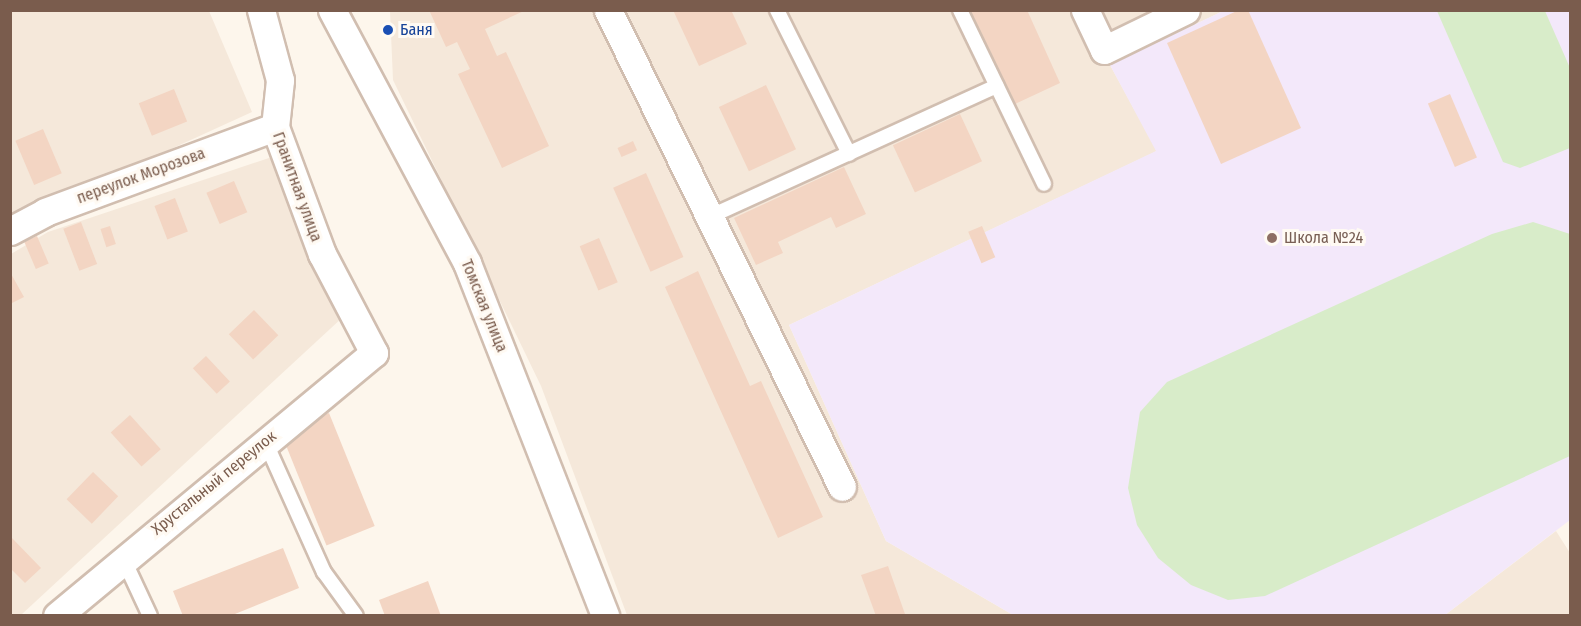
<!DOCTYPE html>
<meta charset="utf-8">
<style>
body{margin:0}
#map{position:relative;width:1581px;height:626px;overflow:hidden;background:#fdf6ec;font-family:"Fira Sans Condensed",sans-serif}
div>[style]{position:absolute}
.residential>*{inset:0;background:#f5e8da}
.education>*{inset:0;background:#f3e8fa}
.green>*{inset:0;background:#d8ecc9}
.building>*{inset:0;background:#f3d5c3;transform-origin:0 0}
.roads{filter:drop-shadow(2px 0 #d1beb0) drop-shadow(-2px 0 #d1beb0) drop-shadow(0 2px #d1beb0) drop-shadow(0 -2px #d1beb0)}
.lane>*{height:14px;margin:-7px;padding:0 7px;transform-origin:7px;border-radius:7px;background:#fff}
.street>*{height:27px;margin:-13.5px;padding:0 13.5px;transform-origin:13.5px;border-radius:13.5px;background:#fff}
.dots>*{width:16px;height:16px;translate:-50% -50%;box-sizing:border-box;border:3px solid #fffaf3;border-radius:50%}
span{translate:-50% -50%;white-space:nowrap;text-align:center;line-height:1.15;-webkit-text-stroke:6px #fffaf3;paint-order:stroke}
.transit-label{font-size:16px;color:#164399}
.left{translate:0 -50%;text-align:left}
.street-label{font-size:16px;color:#7a5c4d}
.education-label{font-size:16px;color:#785e54}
.frame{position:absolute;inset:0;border:12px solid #7a5c4d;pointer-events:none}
</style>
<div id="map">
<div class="residential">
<div style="clip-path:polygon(10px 11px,209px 11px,252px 112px,11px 222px)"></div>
<div style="clip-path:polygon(390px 11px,1223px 11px,1110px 65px,1157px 151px,789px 325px,886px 541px,1013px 615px,627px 615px,541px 386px,393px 80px)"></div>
<div style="clip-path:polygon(275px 156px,343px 317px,21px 615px,11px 616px,11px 254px,48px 232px)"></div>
<div style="clip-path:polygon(1556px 531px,1570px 553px,1570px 615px,1445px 615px)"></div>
</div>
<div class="education">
<div style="clip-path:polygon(1223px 11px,1570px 11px,1570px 520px,1445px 615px,1013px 615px,886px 541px,789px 325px,1156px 151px,1110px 65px)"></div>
</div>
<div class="green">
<div style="clip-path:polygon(1437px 11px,1545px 11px,1570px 68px,1570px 148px,1520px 168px,1503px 162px)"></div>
<div style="clip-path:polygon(1533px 222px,1570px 234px,1570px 456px,1265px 596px,1228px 600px,1191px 585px,1158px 558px,1137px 525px,1128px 488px,1140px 412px,1167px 382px,1492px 234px)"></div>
</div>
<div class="building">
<div style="clip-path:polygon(429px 10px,526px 10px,485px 29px,497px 56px,506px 52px,549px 146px,502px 168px,458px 74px,470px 69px,457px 42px,446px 47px)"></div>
<div style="clip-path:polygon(673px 10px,731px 10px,747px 44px,699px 66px)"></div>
<div style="clip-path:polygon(969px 10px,1027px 10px,1060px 83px,1013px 105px)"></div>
<div style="clip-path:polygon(1239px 10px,1248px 10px,1301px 128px,1221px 164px,1167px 43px)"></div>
<div style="left:766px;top:85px;width:71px;height:52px;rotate:65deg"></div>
<div style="left:174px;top:89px;width:35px;height:38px;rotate:68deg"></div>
<div style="left:1450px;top:94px;width:69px;height:24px;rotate:67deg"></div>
<div style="left:960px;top:114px;width:52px;height:74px;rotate:65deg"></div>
<div style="left:43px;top:129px;width:48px;height:30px;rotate:67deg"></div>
<div style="left:633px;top:141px;width:10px;height:17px;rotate:66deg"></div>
<div style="clip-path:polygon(844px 167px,866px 214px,836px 228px,831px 217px,778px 242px,783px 253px,756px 265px,734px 218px)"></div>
<div style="left:646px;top:173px;width:92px;height:36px;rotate:66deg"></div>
<div style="left:234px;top:181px;width:34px;height:30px;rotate:67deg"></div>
<div style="left:175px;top:198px;width:36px;height:22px;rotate:69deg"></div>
<div style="left:81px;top:222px;width:45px;height:19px;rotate:69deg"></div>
<div style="left:110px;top:226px;width:19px;height:10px;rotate:72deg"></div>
<div style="left:982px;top:226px;width:34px;height:15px;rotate:67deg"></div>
<div style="left:37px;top:236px;width:30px;height:14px;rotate:67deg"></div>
<div style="left:599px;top:238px;width:48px;height:21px;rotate:67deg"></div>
<div style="clip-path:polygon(698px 271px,750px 386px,761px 381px,823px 517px,778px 538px,665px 287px)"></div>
<div style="clip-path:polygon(10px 272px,24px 297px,10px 304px)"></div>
<div style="left:254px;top:310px;width:35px;height:35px;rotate:46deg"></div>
<div style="left:206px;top:356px;width:35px;height:18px;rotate:47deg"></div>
<div style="left:329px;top:413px;width:122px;height:52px;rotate:68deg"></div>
<div style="left:130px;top:415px;width:46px;height:26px;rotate:48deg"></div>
<div style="left:93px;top:472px;width:35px;height:38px;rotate:44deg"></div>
<div style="clip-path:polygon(10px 536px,41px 568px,25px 583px,10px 568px)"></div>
<div style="clip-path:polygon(283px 548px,299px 588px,230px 616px,183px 616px,173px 591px)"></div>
<div style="clip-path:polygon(888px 566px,905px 614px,900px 616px,876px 616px,861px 575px)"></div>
<div style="clip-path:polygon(428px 581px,441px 616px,385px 616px,379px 600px)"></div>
</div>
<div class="roads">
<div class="lane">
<div style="left:777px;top:10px;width:161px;rotate:63.4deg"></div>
<div style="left:960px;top:10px;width:193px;rotate:64.2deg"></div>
<div style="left:709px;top:217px;width:316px;rotate:-24.5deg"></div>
<div style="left:265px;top:441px;width:144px;rotate:65.8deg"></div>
<div style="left:324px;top:572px;width:54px;rotate:54deg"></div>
<div style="left:123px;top:558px;width:64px;rotate:65deg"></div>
</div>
<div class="street">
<div style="left:332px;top:10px;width:287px;rotate:61.9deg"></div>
<div style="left:467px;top:263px;width:379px;rotate:68.6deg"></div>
<div style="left:608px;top:10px;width:531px;rotate:63.87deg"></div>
<div style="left:1085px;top:10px;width:44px;rotate:64.6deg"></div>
<div style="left:1104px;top:50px;width:91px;rotate:-26deg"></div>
<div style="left:10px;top:231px;width:40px;rotate:-28deg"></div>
<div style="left:45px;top:212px;width:245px;rotate:-20.3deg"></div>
<div style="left:57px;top:616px;width:412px;rotate:-39.7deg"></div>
<div style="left:374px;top:353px;width:112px;rotate:-117.7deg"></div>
<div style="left:322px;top:254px;width:135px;rotate:-110.3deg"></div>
<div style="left:275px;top:127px;width:47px;rotate:-83.9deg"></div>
<div style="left:280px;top:80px;width:73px;rotate:-105.2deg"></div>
</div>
</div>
<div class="dots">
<div style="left:388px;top:30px;background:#1a4fb4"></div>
<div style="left:1272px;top:238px;background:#8d6e63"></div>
</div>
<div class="transit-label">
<span class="left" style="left:400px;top:30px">Баня</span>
</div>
<div class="street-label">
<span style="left:141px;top:176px;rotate:-20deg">переулок Морозова</span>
<span style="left:297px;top:187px;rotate:70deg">Гранитная улица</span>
<span style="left:484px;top:306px;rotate:68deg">Томская улица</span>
<span style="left:214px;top:483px;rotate:-39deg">Хрустальный переулок</span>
</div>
<div class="education-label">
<span class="left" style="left:1284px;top:238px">Школа №24</span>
</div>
<div class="frame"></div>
</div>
